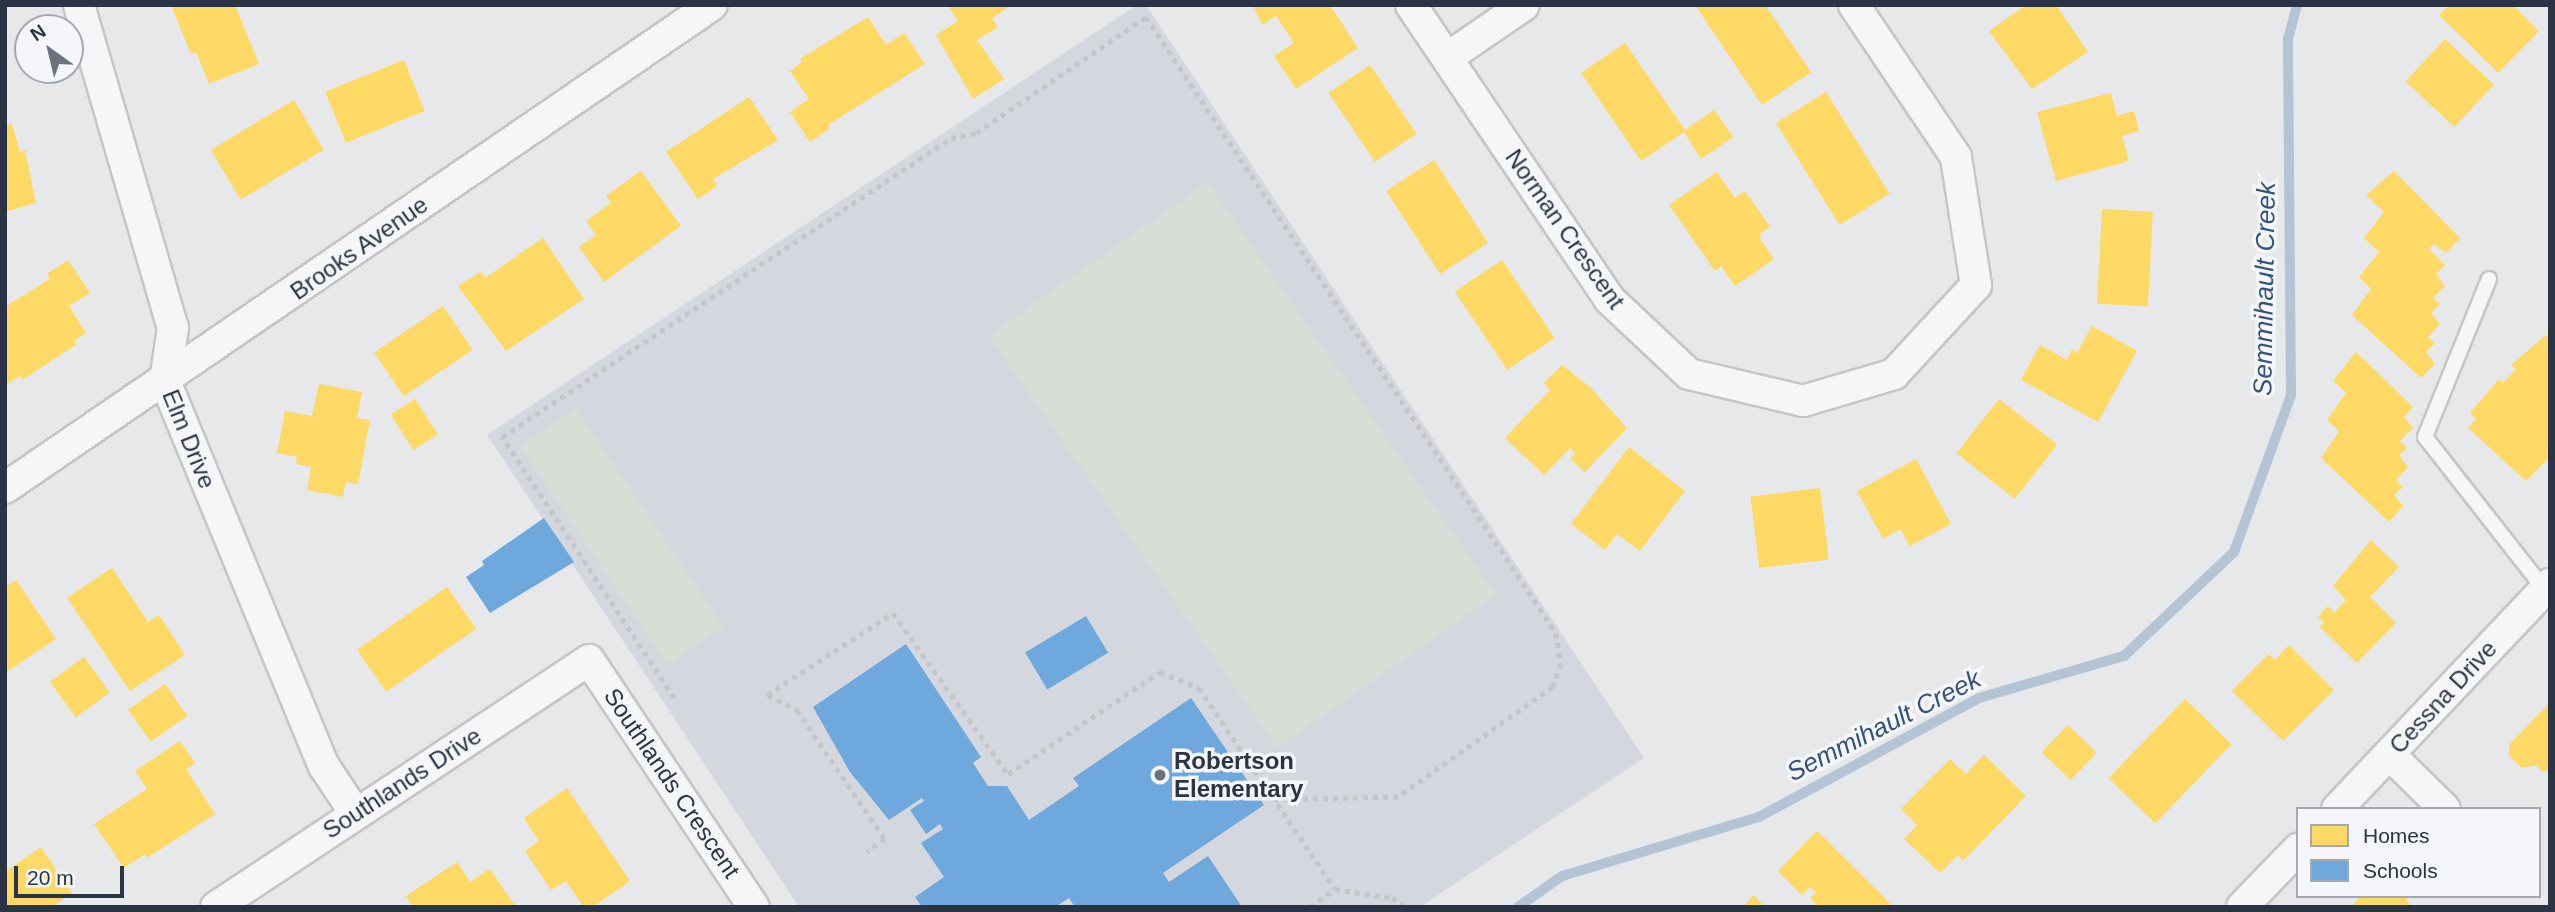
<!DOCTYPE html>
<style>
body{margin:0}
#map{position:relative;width:2555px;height:912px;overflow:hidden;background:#e6e8ea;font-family:Arial,sans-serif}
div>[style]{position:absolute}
.built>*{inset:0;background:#d4d7dd}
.green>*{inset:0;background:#d6ded6;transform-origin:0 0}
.homes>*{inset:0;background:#ffd966;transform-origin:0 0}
.schools>*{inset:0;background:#6fa8dc;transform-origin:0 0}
.stream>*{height:10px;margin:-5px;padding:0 5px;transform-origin:5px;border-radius:5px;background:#b4c4d5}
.path>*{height:4.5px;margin-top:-2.25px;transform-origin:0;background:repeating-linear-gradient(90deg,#c5c6ca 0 5px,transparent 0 10px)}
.roads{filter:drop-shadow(2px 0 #c4c6c8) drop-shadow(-2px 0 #c4c6c8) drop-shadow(0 2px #c4c6c8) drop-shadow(0 -2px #c4c6c8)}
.lane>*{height:14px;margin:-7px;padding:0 7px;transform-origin:7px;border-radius:7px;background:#f5f6f7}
.street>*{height:30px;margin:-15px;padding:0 15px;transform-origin:15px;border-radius:15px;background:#f5f6f7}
.dots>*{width:19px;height:19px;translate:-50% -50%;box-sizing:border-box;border:4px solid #f4f6f9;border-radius:50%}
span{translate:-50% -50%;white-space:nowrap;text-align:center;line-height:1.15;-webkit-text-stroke:7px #f4f6f9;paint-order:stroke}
.street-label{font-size:24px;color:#2b3445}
.poi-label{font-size:24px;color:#2b3445;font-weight:700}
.left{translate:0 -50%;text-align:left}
.water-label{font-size:26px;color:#34527a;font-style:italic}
.frame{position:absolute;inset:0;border:7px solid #2b3445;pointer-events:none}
.legend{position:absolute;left:2296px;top:807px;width:245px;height:91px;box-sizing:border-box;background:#f4f6f9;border:2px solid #a4a8b1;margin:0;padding:9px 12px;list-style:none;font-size:21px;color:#2b3445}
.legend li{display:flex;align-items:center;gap:14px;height:35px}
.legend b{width:35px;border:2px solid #a4a8b1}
.north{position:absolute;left:14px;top:14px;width:70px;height:70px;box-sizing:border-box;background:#f4f6f9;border:2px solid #a4a8b1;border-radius:50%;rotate:326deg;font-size:19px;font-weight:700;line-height:28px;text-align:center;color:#2b3445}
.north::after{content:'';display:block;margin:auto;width:24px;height:32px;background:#6c737f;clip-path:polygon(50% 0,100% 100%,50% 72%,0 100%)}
.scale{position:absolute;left:14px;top:866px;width:110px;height:32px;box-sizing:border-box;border:4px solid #2b3445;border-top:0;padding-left:9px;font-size:21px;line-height:24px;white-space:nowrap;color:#2b3445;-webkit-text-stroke:5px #f4f6f9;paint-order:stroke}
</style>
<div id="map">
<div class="built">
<div style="clip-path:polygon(1137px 5px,1146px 5px,1644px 758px,1420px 907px,799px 907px,487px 435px)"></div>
</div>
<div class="green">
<div style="left:1207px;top:182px;width:504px;height:267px;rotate:55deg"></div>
<div style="left:576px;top:408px;width:264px;height:68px;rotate:56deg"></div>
</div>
<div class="homes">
<div style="clip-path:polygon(179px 5px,235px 5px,259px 64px,209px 84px,196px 52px,191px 54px,172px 8px)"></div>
<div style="clip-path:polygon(948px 5px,1012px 5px,992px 18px,998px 27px,977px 40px,1004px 79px,973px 99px,936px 35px,958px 21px)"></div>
<div style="clip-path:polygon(1253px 5px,1330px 5px,1358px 48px,1296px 89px,1274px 56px,1294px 43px,1276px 16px,1262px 25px)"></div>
<div style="clip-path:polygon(1695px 5px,1765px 5px,1811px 72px,1762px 105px)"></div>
<div style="clip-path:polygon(2026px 5px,2056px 5px,2088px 52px,2032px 89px,1989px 31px)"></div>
<div style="clip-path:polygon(2449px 5px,2513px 5px,2539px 31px,2498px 73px,2439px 15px)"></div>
<div style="clip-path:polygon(868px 17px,886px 45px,904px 33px,925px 64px,828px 125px,830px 128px,810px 142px,790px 112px,809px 99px,790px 71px,802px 62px,800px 59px)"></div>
<div style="left:2445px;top:39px;width:67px;height:58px;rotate:43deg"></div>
<div style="clip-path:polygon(1625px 43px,1685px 130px,1714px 110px,1733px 137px,1701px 159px,1684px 132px,1641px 161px,1581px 73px)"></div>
<div style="left:404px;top:60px;width:55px;height:85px;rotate:68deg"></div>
<div style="left:1370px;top:65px;width:83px;height:50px;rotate:56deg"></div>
<div style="left:1826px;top:92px;width:120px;height:59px;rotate:58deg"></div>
<div style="clip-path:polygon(2111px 93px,2117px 116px,2134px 111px,2139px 131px,2122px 136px,2129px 161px,2056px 181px,2037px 112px)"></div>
<div style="clip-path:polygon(749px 97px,778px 140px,713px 179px,717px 186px,698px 199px,666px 152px)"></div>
<div style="left:294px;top:100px;width:58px;height:97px;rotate:59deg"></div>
<div style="clip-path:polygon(12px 124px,20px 152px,25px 150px,36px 203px,5px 212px,5px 126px)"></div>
<div style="left:1434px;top:160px;width:99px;height:57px;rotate:57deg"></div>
<div style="clip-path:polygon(641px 171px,681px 226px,604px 282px,579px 247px,596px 235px,586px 221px,611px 203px,606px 196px)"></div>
<div style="clip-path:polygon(2394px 171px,2460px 238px,2446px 253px,2434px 244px,2429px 249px,2445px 265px,2436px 274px,2445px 286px,2433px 298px,2440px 304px,2431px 313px,2440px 324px,2428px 337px,2435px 343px,2426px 352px,2435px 364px,2421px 378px,2352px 315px,2371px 289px,2359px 277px,2379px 252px,2364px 238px,2384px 212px,2366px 195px)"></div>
<div style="clip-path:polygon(1717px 172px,1735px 198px,1745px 191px,1770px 227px,1760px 234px,1761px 240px,1774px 259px,1735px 286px,1721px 266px,1715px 271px,1669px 205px)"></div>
<div style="left:2102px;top:209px;width:51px;height:95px;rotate:3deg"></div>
<div style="clip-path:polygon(543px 238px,584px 299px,506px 351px,458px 286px,481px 272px,485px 278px)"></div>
<div style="clip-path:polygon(68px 260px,90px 293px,69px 306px,86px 333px,74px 341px,76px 345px,22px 380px,20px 376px,5px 385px,5px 307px,50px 279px,47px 274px)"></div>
<div style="left:1502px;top:260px;width:94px;height:57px;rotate:56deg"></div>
<div style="left:443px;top:306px;width:53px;height:83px;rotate:56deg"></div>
<div style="clip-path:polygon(2092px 326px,2137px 351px,2098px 422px,2021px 380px,2040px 345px,2067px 360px,2072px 349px,2077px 353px)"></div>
<div style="clip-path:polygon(2546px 335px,2550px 339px,2549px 458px,2526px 481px,2468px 428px,2476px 419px,2470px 413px,2499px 379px,2503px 383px,2516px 369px,2511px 365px)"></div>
<div style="clip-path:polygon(2356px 352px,2413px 407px,2404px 417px,2413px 428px,2400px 441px,2407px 448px,2399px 455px,2408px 467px,2396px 480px,2403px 487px,2394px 495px,2403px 506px,2389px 522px,2321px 458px,2339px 431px,2327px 420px,2346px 393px,2333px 381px)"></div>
<div style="clip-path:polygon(1562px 365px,1591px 388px,1627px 428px,1585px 472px,1570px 459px,1575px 453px,1570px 448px,1544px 475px,1505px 438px,1550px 390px,1544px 383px)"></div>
<div style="clip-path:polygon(319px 384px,362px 392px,357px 418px,370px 420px,358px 484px,346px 482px,343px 497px,307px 490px,311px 467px,296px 464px,297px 457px,277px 453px,285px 411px,312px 416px)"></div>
<div style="left:415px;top:399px;width:42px;height:29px;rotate:57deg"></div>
<div style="left:1999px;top:399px;width:74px;height:69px;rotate:38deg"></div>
<div style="clip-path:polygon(1629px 447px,1685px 491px,1640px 551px,1617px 534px,1605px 550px,1571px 524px)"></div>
<div style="clip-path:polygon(1916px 459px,1951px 524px,1910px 546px,1900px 529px,1883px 539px,1857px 491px)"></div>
<div style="left:1820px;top:488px;width:72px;height:70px;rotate:83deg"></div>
<div style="clip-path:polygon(2371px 540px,2399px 567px,2370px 597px,2396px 623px,2357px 663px,2320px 627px,2324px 622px,2318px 617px,2328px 606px,2334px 613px,2346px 600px,2333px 586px)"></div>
<div style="clip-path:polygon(112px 568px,148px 622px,159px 615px,185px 655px,130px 691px,67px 598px)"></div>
<div style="clip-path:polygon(16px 580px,56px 639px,5px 673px,5px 587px)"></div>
<div style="left:447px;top:587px;width:51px;height:110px;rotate:55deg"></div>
<div style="clip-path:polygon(2289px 645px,2334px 690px,2283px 741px,2232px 691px,2269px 654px,2275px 660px)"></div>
<div style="left:84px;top:657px;width:44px;height:42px;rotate:54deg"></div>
<div style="left:165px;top:684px;width:39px;height:45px;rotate:55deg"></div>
<div style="left:2185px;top:699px;width:65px;height:110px;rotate:44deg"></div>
<div style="clip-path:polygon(2550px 702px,2550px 770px,2543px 772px,2536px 765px,2522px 768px,2509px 756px,2509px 745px)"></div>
<div style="left:2068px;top:725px;width:40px;height:38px;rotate:44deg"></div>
<div style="clip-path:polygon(180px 741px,195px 763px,186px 769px,215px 814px,147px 858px,145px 854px,124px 868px,94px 824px,147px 789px,135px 771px)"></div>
<div style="clip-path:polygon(1984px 755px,2026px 796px,1963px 861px,1958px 855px,1940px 873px,1904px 839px,1917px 825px,1901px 809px,1950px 759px,1966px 774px)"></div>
<div style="clip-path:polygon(567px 788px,630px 881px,593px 907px,584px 907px,566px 881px,551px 890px,525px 851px,539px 841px,524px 818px)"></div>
<div style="clip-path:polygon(1817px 831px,1886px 899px,1893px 907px,1818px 907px,1810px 898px,1816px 893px,1810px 887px,1802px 895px,1778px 871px)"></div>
<div style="clip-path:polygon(41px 847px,72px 893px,52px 907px,5px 907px,5px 872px)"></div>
<div style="clip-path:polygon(457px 862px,470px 882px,490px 869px,516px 907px,413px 907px,406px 896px)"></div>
<div style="clip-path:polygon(1754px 895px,1765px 907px,1743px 907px)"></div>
<div style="clip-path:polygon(2361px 896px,2410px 896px,2406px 900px,2413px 907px,2351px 907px)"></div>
</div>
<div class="schools">
<div style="clip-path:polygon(544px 518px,574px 562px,490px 613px,466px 577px,484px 565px,482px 561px)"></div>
<div style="left:1086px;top:616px;width:43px;height:71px;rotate:59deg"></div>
<div style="clip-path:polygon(906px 644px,981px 757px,973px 763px,988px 786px,1007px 786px,1029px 820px,1079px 786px,1073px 778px,1191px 698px,1264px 805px,1163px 873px,1169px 882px,1208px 856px,1242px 907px,1075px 907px,1069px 898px,1055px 907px,922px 907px,915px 897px,944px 877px,921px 843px,943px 829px,940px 824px,926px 834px,910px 810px,924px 801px,922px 798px,889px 820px,850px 772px,813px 707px)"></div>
</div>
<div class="stream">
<div style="left:1518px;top:907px;width:54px;rotate:-35.2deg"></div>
<div style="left:1562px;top:876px;width:206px;rotate:-16.7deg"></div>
<div style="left:1759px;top:817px;width:250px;rotate:-28.4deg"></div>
<div style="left:1979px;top:698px;width:151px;rotate:-16.2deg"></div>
<div style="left:2124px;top:656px;width:151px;rotate:-43.4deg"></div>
<div style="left:2234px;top:552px;width:167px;rotate:-70deg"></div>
<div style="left:2291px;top:395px;width:356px;rotate:-90.5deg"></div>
<div style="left:2288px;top:39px;width:35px;rotate:-75deg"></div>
</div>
<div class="path">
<div style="left:767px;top:695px;width:150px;rotate:-33.1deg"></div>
<div style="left:893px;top:613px;width:198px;rotate:54.5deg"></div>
<div style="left:1008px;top:774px;width:183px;rotate:-33.9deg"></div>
<div style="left:1160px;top:672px;width:42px;rotate:22.3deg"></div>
<div style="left:1199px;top:688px;width:243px;rotate:55.9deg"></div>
<div style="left:768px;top:695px;width:33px;rotate:27deg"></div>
<div style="left:797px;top:710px;width:156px;rotate:55.7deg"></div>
<div style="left:885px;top:839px;width:22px;rotate:144deg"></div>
<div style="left:674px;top:698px;width:313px;rotate:-123.4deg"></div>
<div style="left:502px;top:437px;width:539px;rotate:-33.66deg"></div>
<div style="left:951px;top:138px;width:25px;rotate:-11deg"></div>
<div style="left:976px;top:133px;width:206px;rotate:-34.3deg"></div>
<div style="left:1146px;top:17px;width:740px;rotate:56.35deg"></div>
<div style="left:1556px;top:633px;width:31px;rotate:81deg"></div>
<div style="left:1561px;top:664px;width:24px;rotate:109deg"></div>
<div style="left:1553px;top:687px;width:190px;rotate:144.6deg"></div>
<div style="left:1398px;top:797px;width:124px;rotate:178.6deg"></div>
<div style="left:1310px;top:907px;width:31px;rotate:-36deg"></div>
<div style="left:1335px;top:889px;width:58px;rotate:9deg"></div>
<div style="left:1392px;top:898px;width:17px;rotate:33deg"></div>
</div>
<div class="roads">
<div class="lane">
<div style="left:2489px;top:279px;width:170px;rotate:112.1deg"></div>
<div style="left:2425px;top:437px;width:193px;rotate:51.9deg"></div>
</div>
<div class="street">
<div style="left:79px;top:5px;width:336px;rotate:73.8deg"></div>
<div style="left:173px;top:328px;width:54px;rotate:98.6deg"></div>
<div style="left:165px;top:381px;width:417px;rotate:67.6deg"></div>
<div style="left:324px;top:766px;width:56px;rotate:56.6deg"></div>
<div style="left:1411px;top:5px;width:354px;rotate:56deg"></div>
<div style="left:1609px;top:299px;width:110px;rotate:43.2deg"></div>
<div style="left:1689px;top:374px;width:117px;rotate:13.3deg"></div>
<div style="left:1803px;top:401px;width:95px;rotate:-16.5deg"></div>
<div style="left:1894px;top:374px;width:121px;rotate:-47.3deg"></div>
<div style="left:1976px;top:285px;width:130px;rotate:-98.9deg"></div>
<div style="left:1956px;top:157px;width:183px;rotate:-123.9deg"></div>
<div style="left:1447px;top:58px;width:93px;rotate:-34.5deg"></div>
<div style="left:5px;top:488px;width:856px;rotate:-34.34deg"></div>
<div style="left:2389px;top:754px;width:78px;rotate:44.5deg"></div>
<div style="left:2337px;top:809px;width:310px;rotate:-46.6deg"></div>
<div style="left:216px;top:907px;width:447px;rotate:-33.5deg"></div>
<div style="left:589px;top:660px;width:297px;rotate:56.3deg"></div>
<div style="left:2242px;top:907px;width:81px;rotate:-46deg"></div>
</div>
</div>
<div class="dots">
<div style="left:1160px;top:775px;background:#6c737f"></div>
</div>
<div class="street-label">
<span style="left:1565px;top:229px;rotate:55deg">Norman Crescent</span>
<span style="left:359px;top:248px;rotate:-35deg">Brooks Avenue</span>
<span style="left:189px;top:439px;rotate:68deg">Elm Drive</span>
<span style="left:2443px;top:697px;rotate:-47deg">Cessna Drive</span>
<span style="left:402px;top:783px;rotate:-33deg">Southlands Drive</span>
<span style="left:672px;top:783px;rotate:56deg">Southlands Crescent</span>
</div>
<div class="poi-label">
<span class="left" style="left:1174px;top:775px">Robertson<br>Elementary</span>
</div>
<div class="water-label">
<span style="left:2265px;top:289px;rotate:-89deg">Semmihault Creek</span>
<span style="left:1884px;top:726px;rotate:-27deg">Semmihault Creek</span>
</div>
<div class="frame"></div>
<ul class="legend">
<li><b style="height:19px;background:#ffd966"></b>Homes</li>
<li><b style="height:19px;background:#6fa8dc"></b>Schools</li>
</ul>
<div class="north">N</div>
<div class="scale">20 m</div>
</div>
